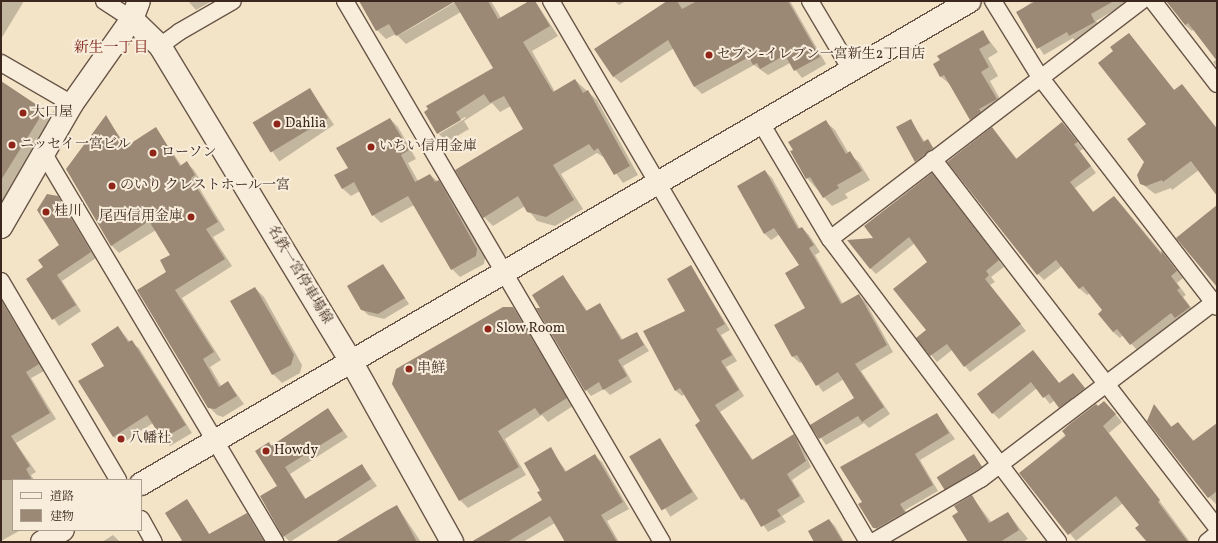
<!DOCTYPE html>
<meta charset="utf-8">
<style>
body{margin:0}
#map{position:relative;width:1218px;height:543px;overflow:hidden;background:#f4e4c7;font-family:Vollkorn,"Noto Serif JP",serif}
div>[style]{position:absolute}
.shadow>*{inset:0;background:#0003;transform-origin:0 0}
.building>*{inset:0;background:#9b8976;transform-origin:0 0}
.roads{filter:drop-shadow(1px 0 #695648) drop-shadow(-1px 0 #695648) drop-shadow(0 1px #695648) drop-shadow(0 -1px #695648)}
.street>*{height:16px;margin:-8px;padding:0 8px;transform-origin:8px;border-radius:8px;background:#f8eddb}
.secondary>*{height:22px;margin:-11px;padding:0 11px;transform-origin:11px;border-radius:11px;background:#f8eddb}
.dots>*{width:11px;height:11px;translate:-50% -50%;box-sizing:border-box;border:2px solid #f8eddb;border-radius:50%}
span{translate:-50% -50%;white-space:nowrap;text-align:center;line-height:1.15;-webkit-text-stroke:4px #f8eddb;paint-order:stroke}
.poi-label{font-size:14px;color:#3b271e}
.left{translate:0 -50%;text-align:left}
.right{translate:-100% -50%;text-align:right}
.street-label{font-size:14px;color:#3b271e}
.neighbourhood-label{font-size:15px;color:#7a1f14}
.frame{position:absolute;inset:0;border:2px solid #3b271e;pointer-events:none}
.legend{position:absolute;left:12px;top:479px;width:130px;height:52px;box-sizing:border-box;background:#f8eddb;border:1px solid #ac9e8f;margin:0;padding:5px 7px;list-style:none;font-size:12px;color:#3b271e}
.legend li{display:flex;align-items:center;gap:8px;height:20px}
.legend b{width:20px;border:1px solid #ac9e8f}
</style>
<div id="map">
<div class="shadow">
<div style="clip-path:polygon(1px 1px,24px 1px,1px 39px)"></div>
<div style="clip-path:polygon(188px 1px,212px 1px,196px 10px)"></div>
<div style="clip-path:polygon(evenodd,360px 1px,454px 1px,398px 36px,457px 1px,491px 1px,501px 18px,535px 1px,558px 36px,532px 51px,555px 92px,575px 80px,597px 100px,638px 175px,623px 183px,605px 158px,597px 153px,561px 174px,583px 209px,555px 226px,537px 221px,525px 206px,493px 226px,484px 217px,525px 130px,511px 106px,500px 112px,492px 103px,464px 121px,469px 129px,447px 142px,438px 133px,426px 112px,494px 68px,461px 12px,406px 44px,396px 34px,386px 39px,377px 30px,360px 1px,465px 117px,466px 118px,439px 134px,439px 132px,465px 117px)"></div>
<div style="clip-path:polygon(614px 1px,626px 1px,619px 5px)"></div>
<div style="clip-path:polygon(669px 1px,790px 1px,826px 64px,802px 78px,790px 63px,768px 75px,754px 65px,702px 94px,695px 87px,674px 48px,621px 83px,613px 76px)"></div>
<div style="clip-path:polygon(1033px 1px,1130px 1px,1096px 21px,1100px 28px,1076px 42px,1073px 38px,1044px 55px,1017px 13px)"></div>
<div style="clip-path:polygon(1185px 1px,1217px 1px,1217px 67px,1213px 62px,1217px 59px,1194px 29px,1192px 31px,1185px 25px)"></div>
<div style="clip-path:polygon(982px 31px,998px 52px,988px 58px,998px 76px,990px 81px,1005px 108px,980px 128px,971px 119px,951px 85px,941px 77px,934px 64px)"></div>
<div style="clip-path:polygon(1129px 34px,1175px 91px,1182px 85px,1217px 128px,1217px 194px,1199px 170px,1172px 190px,1171px 188px,1155px 194px,1141px 183px,1146px 162px,1148px 125px,1114px 51px)"></div>
<div style="left:310px;top:89px;width:43px;height:66px;rotate:56deg"></div>
<div style="clip-path:polygon(1px 91px,36px 106px,54px 124px,1px 226px)"></div>
<div style="clip-path:polygon(106px 117px,127px 147px,156px 129px,182px 166px,187px 163px,194px 170px,202px 183px,198px 186px,225px 230px,213px 237px,232px 266px,182px 298px,221px 360px,210px 367px,221px 386px,228px 382px,244px 404px,223px 417px,217px 415px,209px 407px,167px 273px,172px 256px,156px 230px,119px 253px,111px 245px)"></div>
<div style="clip-path:polygon(390px 119px,398px 127px,416px 159px,408px 163px,418px 181px,430px 175px,447px 189px,485px 258px,484px 264px,460px 277px,452px 269px,414px 205px,381px 223px,373px 215px,360px 191px,351px 196px,342px 188px,349px 168px)"></div>
<div style="clip-path:polygon(910px 120px,925px 142px,928px 141px,939px 154px,922px 167px,897px 127px)"></div>
<div style="clip-path:polygon(826px 122px,835px 130px,849px 154px,859px 162px,870px 180px,845px 194px,848px 198px,832px 206px,807px 178px)"></div>
<div style="clip-path:polygon(1062px 124px,1083px 149px,1080px 151px,1096px 173px,1075px 188px,1094px 213px,1114px 197px,1120px 203px,1183px 278px,1177px 283px,1186px 295px,1183px 297px,1196px 314px,1182px 324px,1177px 319px,1138px 351px,1123px 335px,1120px 338px,1113px 332px,1099px 314px,1104px 310px,1090px 293px,1087px 295px,1080px 289px,1062px 266px,1044px 280px,1038px 274px,948px 162px,992px 128px,1017px 159px)"></div>
<div style="clip-path:polygon(765px 171px,772px 178px,800px 229px,802px 228px,809px 235px,820px 252px,815px 255px,843px 304px,858px 295px,865px 301px,893px 352px,861px 371px,890px 414px,869px 428px,864px 423px,826px 445px,812px 425px,856px 398px,844px 379px,823px 392px,802px 362px,800px 363px,793px 357px,806px 308px,800px 265px,780px 234px,771px 240px,764px 233px)"></div>
<div style="clip-path:polygon(932px 174px,1004px 267px,991px 277px,995px 282px,990px 285px,1026px 331px,970px 372px,952px 350px,937px 362px,917px 338px,927px 330px,928px 262px,915px 243px,876px 274px,870px 268px,875px 239px)"></div>
<div style="clip-path:polygon(58px 197px,96px 258px,62px 281px,81px 311px,59px 326px,27px 279px,44px 268px,60px 246px)"></div>
<div style="clip-path:polygon(383px 265px,409px 304px,384px 319px,368px 315px,362px 309px)"></div>
<div style="clip-path:polygon(691px 267px,730px 330px,721px 335px,737px 361px,726px 367px,744px 396px,720px 412px,753px 460px,794px 436px,800px 441px,811px 467px,792px 480px,805px 502px,782px 516px,786px 522px,768px 532px,749px 504px,741px 499px,702px 422px,685px 394px,682px 396px,676px 391px,645px 332px,687px 311px)"></div>
<div style="clip-path:polygon(563px 277px,588px 312px,600px 305px,623px 340px,637px 333px,649px 351px,623px 366px,632px 382px,610px 395px,604px 389px,591px 396px,586px 390px,542px 309px)"></div>
<div style="clip-path:polygon(255px 288px,264px 297px,302px 365px,300px 373px,282px 383px,273px 374px)"></div>
<div style="clip-path:polygon(1px 297px,44px 371px,31px 378px,56px 419px,16px 443px,36px 472px,31px 475px,34px 480px,13px 480px,13px 530px,21px 530px,1px 541px)"></div>
<div style="clip-path:polygon(513px 308px,521px 316px,573px 406px,548px 422px,542px 415px,505px 439px,526px 475px,468px 508px,460px 500px)"></div>
<div style="clip-path:polygon(118px 327px,130px 342px,139px 348px,192px 433px,170px 446px,153px 423px,121px 444px,114px 437px,80px 382px,105px 366px)"></div>
<div style="clip-path:polygon(1033px 351px,1060px 384px,1073px 374px,1090px 395px,1066px 413px,1055px 400px,1050px 404px,1037px 388px,999px 419px,993px 413px)"></div>
<div style="clip-path:polygon(1155px 406px,1172px 427px,1178px 423px,1194px 441px,1217px 424px,1216px 504px,1209px 497px)"></div>
<div style="clip-path:polygon(1098px 407px,1111px 409px,1122px 422px,1109px 433px,1190px 542px,1148px 542px,1140px 525px,1123px 503px,1076px 541px,1021px 473px)"></div>
<div style="clip-path:polygon(327px 409px,348px 437px,290px 474px,306px 499px,362px 465px,377px 486px,290px 542px,284px 536px,279px 487px,269px 443px,272px 446px)"></div>
<div style="clip-path:polygon(937px 414px,955px 439px,920px 460px,938px 491px,905px 510px,910px 519px,880px 534px,874px 527px)"></div>
<div style="left:660px;top:440px;width:70px;height:33px;rotate:57deg"></div>
<div style="clip-path:polygon(550px 449px,567px 472px,595px 456px,602px 462px,629px 509px,607px 521px,619px 542px,565px 542px,555px 523px,523px 542px,485px 542px,543px 500px,541px 491px)"></div>
<div style="clip-path:polygon(973px 455px,987px 473px,951px 495px,945px 489px)"></div>
<div style="clip-path:polygon(972px 497px,992px 523px,1008px 513px,1028px 539px,1023px 542px,969px 542px,959px 512px)"></div>
<div style="clip-path:polygon(187px 500px,210px 535px,246px 514px,265px 542px,179px 542px,183px 539px)"></div>
<div style="clip-path:polygon(397px 506px,421px 542px,357px 542px)"></div>
<div style="clip-path:polygon(829px 520px,835px 526px,844px 542px,816px 542px)"></div>
<div style="clip-path:polygon(113px 535px,120px 542px,102px 542px)"></div>
</div>
<div class="building">
<div style="clip-path:polygon(359px 1px,488px 1px,498px 19px,529px 1px,535px 1px,550px 26px,523px 42px,553px 92px,575px 79px,583px 93px,588px 90px,630px 166px,614px 175px,598px 148px,594px 151px,589px 144px,553px 165px,574px 200px,546px 217px,527px 212px,518px 196px,483px 218px,455px 170px,523px 129px,504px 96px,490px 103px,484px 94px,456px 112px,461px 120px,437px 134px,424px 112px,428px 109px,426px 106px,493px 68px,454px 2px,396px 36px,389px 24px,376px 31px)"></div>
<div style="clip-path:polygon(667px 1px,677px 1px,682px 9px,697px 1px,788px 1px,820px 57px,794px 71px,785px 55px,760px 69px,757px 63px,753px 65px,749px 57px,694px 87px,668px 40px,613px 77px,594px 49px)"></div>
<div style="clip-path:polygon(1036px 1px,1114px 1px,1091px 14px,1095px 22px,1069px 36px,1067px 32px,1037px 49px,1016px 12px)"></div>
<div style="clip-path:polygon(1166px 1px,1217px 1px,1217px 61px,1188px 23px,1185px 25px)"></div>
<div style="clip-path:polygon(983px 30px,990px 43px,979px 49px,989px 67px,981px 72px,997px 99px,979px 109px,981px 112px,970px 120px,944px 75px,940px 77px,933px 64px,940px 60px,937px 56px)"></div>
<div style="clip-path:polygon(1129px 33px,1174px 90px,1182px 84px,1217px 129px,1217px 196px,1191px 161px,1163px 182px,1162px 180px,1146px 186px,1140px 184px,1137px 175px,1144px 162px,1127px 139px,1146px 124px,1098px 63px,1113px 51px,1110px 47px)"></div>
<div style="clip-path:polygon(1px 81px,37px 105px,39px 119px,1px 180px)"></div>
<div style="left:310px;top:88px;width:35px;height:67px;rotate:59deg"></div>
<div style="clip-path:polygon(106px 115px,125px 147px,156px 127px,180px 166px,187px 161px,195px 175px,191px 178px,218px 222px,206px 229px,225px 259px,175px 290px,214px 352px,203px 359px,219px 387px,228px 381px,237px 396px,215px 409px,208px 408px,137px 290px,166px 272px,160px 260px,170px 255px,149px 221px,111px 246px,66px 169px)"></div>
<div style="clip-path:polygon(390px 118px,409px 150px,401px 155px,415px 182px,430px 174px,435px 182px,439px 180px,477px 249px,476px 256px,451px 270px,408px 196px,372px 216px,354px 182px,342px 189px,334px 175px,348px 168px,336px 148px)"></div>
<div style="clip-path:polygon(911px 119px,923px 142px,928px 139px,933px 148px,915px 162px,896px 127px)"></div>
<div style="clip-path:polygon(826px 120px,846px 154px,850px 151px,862px 171px,837px 185px,839px 188px,823px 198px,810px 177px,806px 179px,790px 151px,793px 150px,788px 142px)"></div>
<div style="clip-path:polygon(1062px 122px,1078px 142px,1074px 144px,1091px 166px,1070px 182px,1093px 212px,1114px 196px,1162px 255px,1161px 250px,1177px 271px,1171px 276px,1180px 288px,1177px 290px,1190px 307px,1175px 318px,1171px 313px,1130px 345px,1117px 329px,1113px 332px,1098px 314px,1102px 310px,1083px 286px,1079px 289px,1056px 260px,1037px 275px,947px 162px,992px 127px,1016px 159px)"></div>
<div style="clip-path:polygon(765px 170px,798px 229px,802px 227px,814px 245px,809px 248px,841px 304px,859px 294px,887px 345px,855px 364px,884px 407px,862px 422px,858px 416px,819px 439px,810px 425px,854px 398px,838px 372px,816px 386px,797px 355px,792px 357px,774px 325px,805px 308px,785px 273px,799px 265px,774px 228px,764px 234px,737px 186px)"></div>
<div style="clip-path:polygon(932px 173px,999px 260px,986px 271px,989px 275px,985px 279px,1021px 324px,964px 367px,947px 344px,930px 356px,916px 338px,926px 330px,893px 289px,927px 262px,909px 237px,870px 269px,847px 240px,873px 238px,864px 226px)"></div>
<div style="clip-path:polygon(47px 194px,58px 196px,91px 252px,57px 275px,76px 305px,52px 320px,26px 279px,43px 267px,38px 260px,59px 245px,37px 210px)"></div>
<div style="clip-path:polygon(1217px 205px,1217px 287px,1176px 238px)"></div>
<div style="clip-path:polygon(383px 264px,405px 298px,378px 314px,361px 310px,347px 286px)"></div>
<div style="clip-path:polygon(691px 265px,725px 324px,716px 329px,732px 355px,721px 361px,739px 390px,715px 405px,752px 460px,794px 434px,806px 461px,787px 474px,800px 496px,777px 510px,781px 516px,761px 527px,744px 498px,741px 500px,695px 425px,700px 421px,680px 388px,675px 391px,643px 331px,685px 311px,667px 279px)"></div>
<div style="clip-path:polygon(563px 275px,586px 311px,600px 303px,621px 340px,637px 332px,644px 345px,618px 360px,627px 376px,603px 390px,599px 382px,585px 391px,536px 308px,540px 308px,532px 295px)"></div>
<div style="clip-path:polygon(255px 287px,294px 355px,291px 365px,272px 375px,230px 301px)"></div>
<div style="clip-path:polygon(1px 300px,39px 364px,26px 372px,50px 413px,11px 436px,30px 466px,26px 469px,32px 480px,1px 480px)"></div>
<div style="clip-path:polygon(503px 307px,513px 307px,567px 398px,540px 415px,535px 408px,498px 431px,519px 467px,459px 501px,392px 384px,396px 369px)"></div>
<div style="clip-path:polygon(118px 326px,128px 342px,132px 340px,186px 425px,162px 439px,147px 415px,113px 437px,78px 381px,104px 366px,91px 344px)"></div>
<div style="clip-path:polygon(1033px 350px,1059px 383px,1073px 373px,1085px 388px,1059px 408px,1049px 394px,1043px 398px,1031px 382px,992px 414px,977px 394px)"></div>
<div style="clip-path:polygon(1104px 401px,1116px 414px,1103px 426px,1160px 500px,1158px 502px,1188px 542px,1147px 542px,1135px 528px,1139px 525px,1116px 496px,1068px 535px,1019px 473px,1066px 436px,1062px 431px,1071px 423px,1096px 404px,1098px 406px)"></div>
<div style="clip-path:polygon(1154px 404px,1171px 427px,1178px 422px,1193px 441px,1217px 423px,1217px 491px,1208px 498px,1147px 421px)"></div>
<div style="clip-path:polygon(328px 408px,343px 431px,285px 467px,305px 499px,362px 464px,371px 479px,283px 537px,260px 496px,277px 486px,255px 451px,269px 442px,271px 446px)"></div>
<div style="clip-path:polygon(937px 413px,949px 433px,915px 454px,933px 485px,900px 504px,905px 512px,877px 528px,873px 528px,858px 504px,862px 502px,840px 467px)"></div>
<div style="left:660px;top:438px;width:63px;height:36px;rotate:59deg"></div>
<div style="clip-path:polygon(551px 447px,565px 472px,595px 454px,623px 502px,601px 515px,617px 542px,565px 542px,550px 516px,507px 542px,471px 542px,542px 500px,537px 492px,540px 491px,524px 463px)"></div>
<div style="left:974px;top:454px;width:15px;height:44px;rotate:58deg"></div>
<div style="clip-path:polygon(972px 495px,989px 523px,1008px 512px,1019px 530px,1000px 542px,968px 542px,952px 516px,958px 512px,954px 506px)"></div>
<div style="clip-path:polygon(187px 499px,209px 534px,247px 513px,264px 542px,183px 542px,165px 513px)"></div>
<div style="clip-path:polygon(397px 505px,417px 542px,335px 542px,386px 511px)"></div>
<div style="clip-path:polygon(829px 519px,843px 542px,814px 542px,808px 531px)"></div>
</div>
<div class="roads">
<div class="street">
<div style="left:104px;top:1px;width:33px;rotate:33deg"></div>
<div style="left:345px;top:1px;width:627px;rotate:59.63deg"></div>
<div style="left:551px;top:1px;width:627px;rotate:59.63deg"></div>
<div style="left:810px;top:1px;width:80px;rotate:59.3deg"></div>
<div style="left:993px;top:1px;width:89px;rotate:58.3deg"></div>
<div style="left:1040px;top:77px;width:290px;rotate:52.4deg"></div>
<div style="left:1153px;top:1px;width:105px;rotate:52.4deg"></div>
<div style="left:160px;top:46px;width:24px;rotate:-36deg"></div>
<div style="left:179px;top:32px;width:62px;rotate:-29.9deg"></div>
<div style="left:1px;top:63px;width:82px;rotate:30deg"></div>
<div style="left:761px;top:123px;width:135px;rotate:59.3deg"></div>
<div style="left:830px;top:239px;width:379px;rotate:53deg"></div>
<div style="left:44px;top:154px;width:452px;rotate:59.2deg"></div>
<div style="left:933px;top:159px;width:466px;rotate:52.4deg"></div>
<div style="left:830px;top:239px;width:392px;rotate:-37.4deg"></div>
<div style="left:1px;top:281px;width:231px;rotate:59.5deg"></div>
<div style="left:141px;top:519px;width:26px;rotate:61deg"></div>
<div style="left:873px;top:542px;width:125px;rotate:-30.3deg"></div>
<div style="left:981px;top:479px;width:296px;rotate:-37.2deg"></div>
<div style="left:1207px;top:542px;width:13px;rotate:-39deg"></div>
</div>
<div class="secondary">
<div style="left:132px;top:19px;width:39px;rotate:44deg"></div>
<div style="left:160px;top:46px;width:368px;rotate:58.8deg"></div>
<div style="left:351px;top:361px;width:207px;rotate:60.8deg"></div>
<div style="left:1px;top:227px;width:142px;rotate:-60deg"></div>
<div style="left:72px;top:104px;width:104px;rotate:-54.8deg"></div>
<div style="left:132px;top:19px;width:19px;rotate:-69deg"></div>
<div style="left:141px;top:484px;width:959px;rotate:-30.23deg"></div>
<div style="left:42px;top:542px;width:24px;rotate:-30deg"></div>
</div>
</div>
<div class="dots">
<div style="left:709px;top:55px;background:#8f2418"></div>
<div style="left:23px;top:113px;background:#8f2418"></div>
<div style="left:277px;top:124px;background:#8f2418"></div>
<div style="left:12px;top:145px;background:#8f2418"></div>
<div style="left:371px;top:147px;background:#8f2418"></div>
<div style="left:153px;top:153px;background:#8f2418"></div>
<div style="left:112px;top:186px;background:#8f2418"></div>
<div style="left:46px;top:212px;background:#8f2418"></div>
<div style="left:191px;top:217px;background:#8f2418"></div>
<div style="left:488px;top:329px;background:#8f2418"></div>
<div style="left:409px;top:369px;background:#8f2418"></div>
<div style="left:121px;top:439px;background:#8f2418"></div>
<div style="left:266px;top:451px;background:#8f2418"></div>
</div>
<div class="poi-label">
<span class="left" style="left:717px;top:55px">セブン-イレブン一宮新生2丁目店</span>
<span class="left" style="left:31px;top:113px">大口屋</span>
<span class="left" style="left:285px;top:124px">Dahlia</span>
<span class="left" style="left:20px;top:145px">ニッセイ一宮ビル</span>
<span class="left" style="left:379px;top:147px">いちい信用金庫</span>
<span class="left" style="left:161px;top:153px">ローソン</span>
<span class="left" style="left:120px;top:186px">のいり クレストホール一宮</span>
<span class="left" style="left:54px;top:212px">桂川</span>
<span class="right" style="left:183px;top:217px">尾西信用金庫</span>
<span class="left" style="left:496px;top:329px">Slow Room</span>
<span class="left" style="left:417px;top:369px">串鮮</span>
<span class="left" style="left:129px;top:439px">八幡社</span>
<span class="left" style="left:274px;top:451px">Howdy</span>
</div>
<div class="street-label">
<span style="left:299px;top:275px;rotate:59deg">名鉄一宮停車場線</span>
</div>
<div class="neighbourhood-label">
<span style="left:111px;top:49px">新生一丁目</span>
</div>
<div class="frame"></div>
<ul class="legend">
<li><b style="height:5px;background:#f8eddb"></b>道路</li>
<li><b style="height:11px;background:#9b8976"></b>建物</li>
</ul>
</div>
